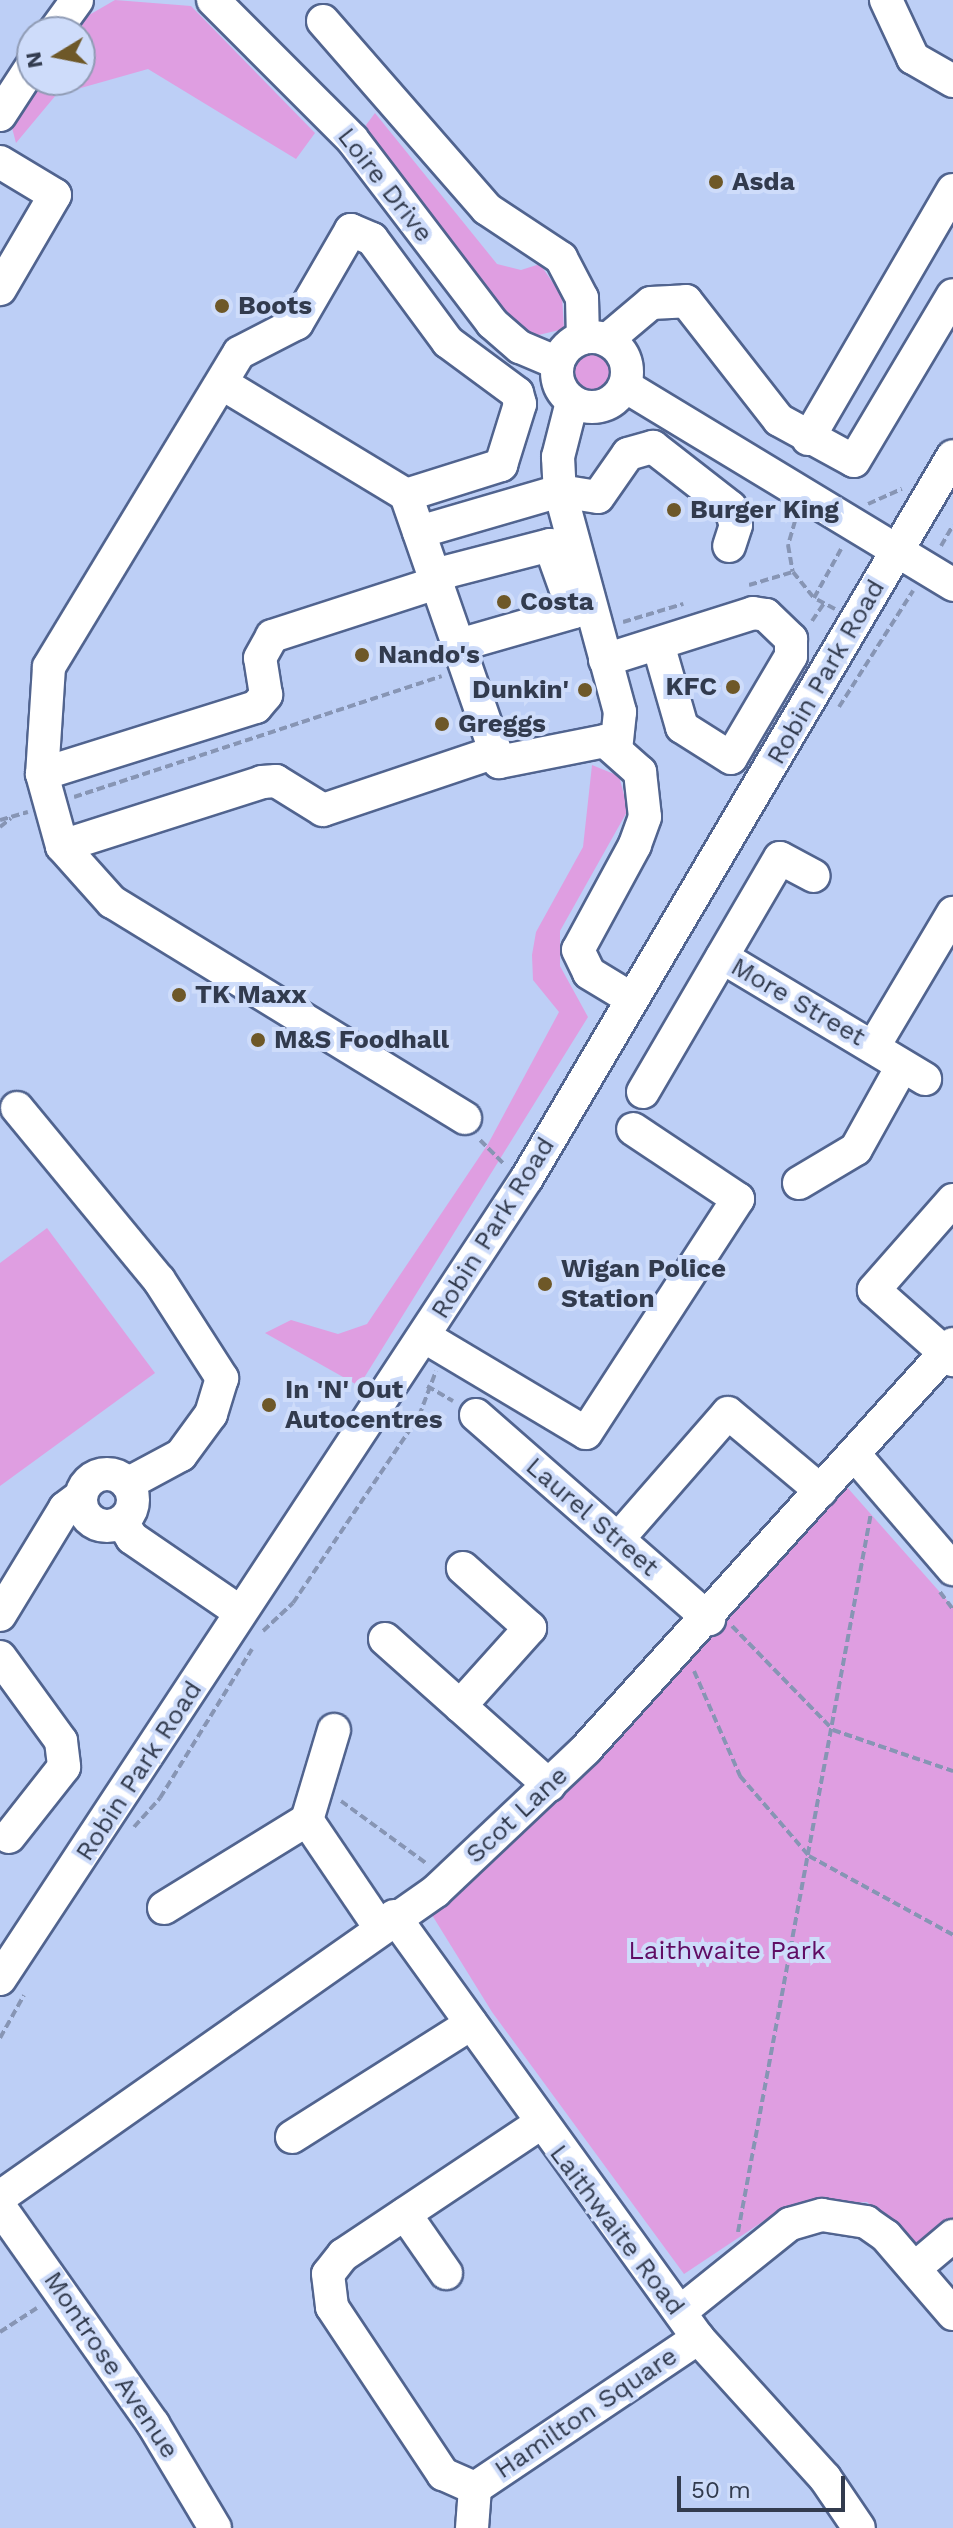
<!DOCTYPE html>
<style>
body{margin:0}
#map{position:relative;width:953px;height:2528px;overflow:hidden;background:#bdcff6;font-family:"Work Sans",sans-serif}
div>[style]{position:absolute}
.green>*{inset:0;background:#df9ee1}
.round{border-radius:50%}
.path>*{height:4px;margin-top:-2px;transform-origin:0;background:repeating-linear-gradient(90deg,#8795b4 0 8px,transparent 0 12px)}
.roads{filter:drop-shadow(2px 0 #51648f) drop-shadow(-2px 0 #51648f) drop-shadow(0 2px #51648f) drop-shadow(0 -2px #51648f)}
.minor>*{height:32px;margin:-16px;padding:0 16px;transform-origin:16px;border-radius:16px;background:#fff}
.minor>.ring{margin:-16px;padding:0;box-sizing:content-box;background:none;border:32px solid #fff;border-radius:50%}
.dots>*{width:22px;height:22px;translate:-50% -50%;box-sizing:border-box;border:4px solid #cedcfa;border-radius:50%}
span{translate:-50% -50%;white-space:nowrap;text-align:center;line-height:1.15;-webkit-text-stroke:8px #cedcfa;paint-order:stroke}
.poi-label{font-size:26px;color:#323b4e;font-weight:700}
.left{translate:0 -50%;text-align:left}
.right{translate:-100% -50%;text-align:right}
.street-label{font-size:26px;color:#323b4e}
.park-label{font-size:26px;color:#600d64}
.north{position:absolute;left:16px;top:16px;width:80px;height:80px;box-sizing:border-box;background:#cedcfa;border:2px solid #909cb5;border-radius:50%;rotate:260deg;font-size:22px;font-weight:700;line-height:32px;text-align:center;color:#323b4e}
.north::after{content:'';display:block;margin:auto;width:28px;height:36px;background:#6e5828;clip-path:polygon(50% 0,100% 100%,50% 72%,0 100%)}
.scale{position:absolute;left:677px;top:2476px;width:168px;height:36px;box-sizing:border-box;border:4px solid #323b4e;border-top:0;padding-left:10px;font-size:24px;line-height:28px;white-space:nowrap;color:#323b4e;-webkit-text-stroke:6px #cedcfa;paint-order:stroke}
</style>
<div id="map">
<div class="green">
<div style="clip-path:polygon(115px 0,191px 6px,315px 133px,296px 159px,148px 69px,56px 95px,16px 143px,11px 124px,39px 80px,80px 80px,80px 32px,71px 32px,77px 22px)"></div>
<div style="clip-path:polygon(375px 113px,497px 264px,521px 270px,540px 264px,562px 296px,564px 329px,534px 336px,506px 319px,372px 139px,366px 125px)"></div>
<div class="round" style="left:570px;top:351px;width:42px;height:42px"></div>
<div style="clip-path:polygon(592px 765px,619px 776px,628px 810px,560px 931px,560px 966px,588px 1017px,359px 1386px,265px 1333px,291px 1320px,338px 1334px,367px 1324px,488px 1144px,559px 1012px,533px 980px,532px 955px,536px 932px,583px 847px)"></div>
<div style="clip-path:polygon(47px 1228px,155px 1373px,0 1486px,0 1263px)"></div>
<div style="clip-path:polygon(846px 1486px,953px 1607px,953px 2222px,922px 2247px,867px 2202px,783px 2208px,684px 2274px,492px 2012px,432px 1915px,570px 1788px)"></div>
</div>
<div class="path">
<div style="left:868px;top:504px;width:37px;rotate:-24deg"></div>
<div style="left:795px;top:521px;width:25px;rotate:106deg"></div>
<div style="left:788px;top:545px;width:27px;rotate:80deg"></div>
<div style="left:793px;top:572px;width:33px;rotate:51deg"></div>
<div style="left:941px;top:546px;width:24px;rotate:-60deg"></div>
<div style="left:749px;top:585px;width:46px;rotate:-16.5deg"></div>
<div style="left:835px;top:609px;width:24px;rotate:-152deg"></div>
<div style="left:814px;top:598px;width:56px;rotate:-61.1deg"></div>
<div style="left:812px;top:621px;width:22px;rotate:-56deg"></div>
<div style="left:623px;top:622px;width:63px;rotate:-16.7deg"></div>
<div style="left:839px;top:707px;width:138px;rotate:-57.5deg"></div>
<div style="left:74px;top:797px;width:387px;rotate:-18.2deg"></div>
<div style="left:0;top:820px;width:29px;rotate:-16deg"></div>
<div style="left:0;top:827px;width:14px;rotate:-39deg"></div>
<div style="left:480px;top:1140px;width:34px;rotate:45deg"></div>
<div style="left:427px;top:1386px;width:30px;rotate:30deg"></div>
<div style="left:940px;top:1592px;width:21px;rotate:53deg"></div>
<div style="left:732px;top:1626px;width:145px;rotate:45.8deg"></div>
<div style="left:833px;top:1730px;width:127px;rotate:18.9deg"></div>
<div style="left:263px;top:1631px;width:41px;rotate:-43deg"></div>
<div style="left:293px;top:1603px;width:225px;rotate:-56deg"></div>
<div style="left:419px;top:1416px;width:48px;rotate:-69.3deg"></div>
<div style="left:694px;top:1671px;width:115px;rotate:66.3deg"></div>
<div style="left:740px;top:1776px;width:106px;rotate:49.2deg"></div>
<div style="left:809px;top:1856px;width:164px;rotate:28.7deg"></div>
<div style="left:341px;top:1801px;width:107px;rotate:36.2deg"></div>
<div style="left:134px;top:1827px;width:39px;rotate:-48deg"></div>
<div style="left:160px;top:1798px;width:175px;rotate:-58.3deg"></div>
<div style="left:0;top:2038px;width:49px;rotate:-60.8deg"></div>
<div style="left:738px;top:2232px;width:731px;rotate:-79.52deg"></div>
<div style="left:0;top:2332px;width:44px;rotate:-33deg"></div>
</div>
<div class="roads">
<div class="minor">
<div style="left:213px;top:0;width:197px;rotate:45deg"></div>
<div style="left:352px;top:139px;width:231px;rotate:52.7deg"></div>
<div style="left:492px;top:323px;width:37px;rotate:41deg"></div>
<div style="left:520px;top:347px;width:41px;rotate:22.8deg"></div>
<div style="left:886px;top:0;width:64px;rotate:65deg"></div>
<div style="left:913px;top:58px;width:46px;rotate:29.9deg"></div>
<div style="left:323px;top:21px;width:249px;rotate:48.9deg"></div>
<div style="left:487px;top:209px;width:89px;rotate:33.5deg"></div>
<div style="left:561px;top:258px;width:45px;rotate:62.3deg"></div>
<div style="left:582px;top:298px;width:40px;rotate:88.6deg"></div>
<div style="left:54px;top:32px;width:39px;rotate:-54deg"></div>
<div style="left:0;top:115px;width:59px;rotate:-56.9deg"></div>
<div style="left:0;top:162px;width:64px;rotate:31deg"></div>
<div style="left:55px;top:195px;width:109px;rotate:120.3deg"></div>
<div class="ring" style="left:557px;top:337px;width:38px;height:38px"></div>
<div style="left:607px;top:340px;width:57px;rotate:-40.1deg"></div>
<div style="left:651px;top:303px;width:35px;rotate:-3deg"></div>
<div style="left:686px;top:301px;width:151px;rotate:52deg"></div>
<div style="left:779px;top:420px;width:85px;rotate:28.7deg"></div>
<div style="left:854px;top:461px;width:193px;rotate:-59.2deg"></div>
<div style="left:223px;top:384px;width:214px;rotate:31.2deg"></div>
<div style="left:406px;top:495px;width:283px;rotate:70.8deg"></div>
<div style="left:499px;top:762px;width:108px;rotate:-11.2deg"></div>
<div style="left:605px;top:741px;width:47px;rotate:41.5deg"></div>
<div style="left:640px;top:772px;width:45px;rotate:83.7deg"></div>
<div style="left:645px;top:817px;width:30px;rotate:110deg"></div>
<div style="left:635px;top:845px;width:119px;rotate:118.5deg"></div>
<div style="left:578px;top:950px;width:25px;rotate:64deg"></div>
<div style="left:589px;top:973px;width:50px;rotate:31.2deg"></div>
<div style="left:625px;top:386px;width:384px;rotate:31.2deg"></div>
<div style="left:572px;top:402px;width:57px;rotate:104.3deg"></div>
<div style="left:558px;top:457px;width:34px;rotate:87deg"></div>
<div style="left:560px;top:491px;width:229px;rotate:74.8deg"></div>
<div style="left:620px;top:712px;width:36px;rotate:96deg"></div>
<div style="left:808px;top:439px;width:288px;rotate:-59.8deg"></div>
<div style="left:406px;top:495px;width:100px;rotate:-17.5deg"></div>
<div style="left:501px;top:465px;width:64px;rotate:-72.7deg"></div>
<div style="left:520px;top:404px;width:11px;rotate:-105deg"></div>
<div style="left:517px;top:393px;width:86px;rotate:-143.5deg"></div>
<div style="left:448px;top:342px;width:128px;rotate:-126.4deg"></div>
<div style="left:372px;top:239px;width:23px;rotate:-157deg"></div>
<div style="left:351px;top:230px;width:108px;rotate:120.1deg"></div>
<div style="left:297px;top:323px;width:65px;rotate:152.7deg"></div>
<div style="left:239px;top:353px;width:367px;rotate:121.2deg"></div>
<div style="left:49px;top:667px;width:107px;rotate:93.7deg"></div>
<div style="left:42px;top:774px;width:224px;rotate:-17.4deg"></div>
<div style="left:256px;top:707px;width:16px;rotate:-50deg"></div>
<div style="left:266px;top:695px;width:37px;rotate:-99deg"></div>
<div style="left:260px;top:658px;width:25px;rotate:-61deg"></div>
<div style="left:272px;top:636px;width:176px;rotate:-17.9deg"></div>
<div style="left:419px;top:532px;width:147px;rotate:-16.2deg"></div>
<div style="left:560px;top:491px;width:38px;rotate:9deg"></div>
<div style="left:598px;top:497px;width:52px;rotate:-55.1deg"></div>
<div style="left:628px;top:454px;width:26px;rotate:-16deg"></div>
<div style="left:653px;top:447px;width:98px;rotate:37.9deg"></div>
<div style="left:730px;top:507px;width:19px;rotate:72deg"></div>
<div style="left:736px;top:525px;width:22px;rotate:108deg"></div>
<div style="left:438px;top:574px;width:116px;rotate:-14.5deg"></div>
<div style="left:550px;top:545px;width:71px;rotate:70.3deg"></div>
<div style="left:574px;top:612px;width:120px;rotate:164deg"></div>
<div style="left:605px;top:660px;width:155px;rotate:-17.6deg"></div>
<div style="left:753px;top:613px;width:13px;rotate:9deg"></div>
<div style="left:766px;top:615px;width:35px;rotate:44deg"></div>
<div style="left:791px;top:639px;width:17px;rotate:90deg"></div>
<div style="left:791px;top:656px;width:118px;rotate:120.5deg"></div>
<div style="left:731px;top:758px;width:58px;rotate:-147.7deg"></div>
<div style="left:682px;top:727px;width:86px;rotate:-106.1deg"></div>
<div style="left:42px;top:774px;width:75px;rotate:74.5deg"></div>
<div style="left:722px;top:957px;width:237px;rotate:31deg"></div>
<div style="left:874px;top:1046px;width:155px;rotate:-59.3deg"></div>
<div style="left:643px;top:1092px;width:271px;rotate:-59.7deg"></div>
<div style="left:780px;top:858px;width:38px;rotate:28deg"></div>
<div style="left:17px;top:1108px;width:223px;rotate:50.5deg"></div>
<div style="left:159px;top:1280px;width:117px;rotate:57.3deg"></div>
<div style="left:222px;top:1378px;width:38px;rotate:107deg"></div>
<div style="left:211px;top:1414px;width:51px;rotate:126.2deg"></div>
<div style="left:181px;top:1455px;width:61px;rotate:151.8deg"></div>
<div style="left:465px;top:1118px;width:414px;rotate:-148.5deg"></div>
<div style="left:112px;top:902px;width:75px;rotate:-131.8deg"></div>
<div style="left:62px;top:846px;width:210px;rotate:-17.7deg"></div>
<div style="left:262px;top:782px;width:14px;rotate:-4deg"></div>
<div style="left:276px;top:781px;width:55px;rotate:31.7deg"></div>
<div style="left:323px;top:810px;width:178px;rotate:-18.6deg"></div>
<div style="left:799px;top:1183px;width:66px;rotate:-30.8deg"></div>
<div style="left:856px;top:1149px;width:93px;rotate:-60.9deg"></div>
<div style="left:953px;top:1200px;width:120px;rotate:131.3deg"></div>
<div style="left:874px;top:1290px;width:106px;rotate:41.5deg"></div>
<div style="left:425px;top:1337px;width:187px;rotate:30.8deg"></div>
<div style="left:586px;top:1433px;width:279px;rotate:-57deg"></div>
<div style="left:738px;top:1199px;width:126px;rotate:-146.3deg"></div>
<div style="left:476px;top:1415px;width:310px;rotate:41.2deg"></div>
<div style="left:854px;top:1454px;width:152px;rotate:49.3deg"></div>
<div class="ring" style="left:81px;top:1474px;width:20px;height:20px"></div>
<div style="left:122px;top:1522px;width:19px;rotate:58deg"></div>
<div style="left:132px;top:1538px;width:131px;rotate:34.4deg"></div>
<div style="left:618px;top:1539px;width:167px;rotate:-48.9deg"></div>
<div style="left:728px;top:1413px;width:121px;rotate:40deg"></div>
<div style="left:0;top:1615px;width:125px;rotate:-58.7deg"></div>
<div style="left:65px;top:1508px;width:20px;rotate:-37deg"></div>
<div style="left:385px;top:1639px;width:220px;rotate:41.7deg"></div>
<div style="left:0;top:1657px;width:104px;rotate:54deg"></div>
<div style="left:61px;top:1741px;width:26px;rotate:83deg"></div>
<div style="left:64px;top:1767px;width:89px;rotate:128.2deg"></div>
<div style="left:460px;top:1706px;width:105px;rotate:-48.1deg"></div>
<div style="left:530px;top:1628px;width:90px;rotate:-138.2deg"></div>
<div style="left:307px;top:1820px;width:94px;rotate:-73.3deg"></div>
<div style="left:164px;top:1908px;width:168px;rotate:-31.6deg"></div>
<div style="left:307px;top:1820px;width:130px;rotate:55.9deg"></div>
<div style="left:394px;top:1916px;width:520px;rotate:54.23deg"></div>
<div style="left:698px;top:2338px;width:189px;rotate:47.8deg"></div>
<div style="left:825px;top:2478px;width:60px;rotate:55.8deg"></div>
<div style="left:0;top:1979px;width:959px;rotate:-56.66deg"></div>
<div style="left:527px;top:1178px;width:838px;rotate:-59.46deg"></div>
<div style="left:538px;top:2125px;width:234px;rotate:146.3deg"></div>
<div style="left:343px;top:2255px;width:24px;rotate:128deg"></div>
<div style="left:328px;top:2274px;width:33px;rotate:83deg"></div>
<div style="left:332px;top:2307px;width:201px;rotate:56.4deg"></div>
<div style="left:443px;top:2474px;width:35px;rotate:24deg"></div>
<div style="left:475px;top:2488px;width:269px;rotate:-33.9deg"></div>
<div style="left:292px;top:2137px;width:212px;rotate:-32.3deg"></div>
<div style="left:0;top:2197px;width:533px;rotate:-35.06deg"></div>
<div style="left:436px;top:1891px;width:205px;rotate:-43.4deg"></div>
<div style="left:585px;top:1750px;width:548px;rotate:-47.81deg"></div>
<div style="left:0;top:2207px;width:266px;rotate:54.8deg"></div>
<div style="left:153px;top:2424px;width:121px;rotate:59.2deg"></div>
<div style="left:405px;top:2214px;width:72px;rotate:55.2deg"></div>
<div style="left:915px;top:2268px;width:50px;rotate:-40.1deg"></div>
<div style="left:680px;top:2312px;width:141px;rotate:-38.7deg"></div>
<div style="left:790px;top:2224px;width:33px;rotate:-16deg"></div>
<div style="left:822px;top:2215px;width:45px;rotate:9deg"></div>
<div style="left:866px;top:2222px;width:24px;rotate:35deg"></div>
<div style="left:886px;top:2236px;width:103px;rotate:49.3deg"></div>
<div style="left:472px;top:2528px;width:40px;rotate:-85.7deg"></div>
</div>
</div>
<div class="dots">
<div style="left:716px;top:182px;background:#6e5828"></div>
<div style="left:222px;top:306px;background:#6e5828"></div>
<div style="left:674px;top:510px;background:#6e5828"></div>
<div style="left:504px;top:602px;background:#6e5828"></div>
<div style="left:362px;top:655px;background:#6e5828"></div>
<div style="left:733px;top:687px;background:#6e5828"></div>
<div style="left:585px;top:690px;background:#6e5828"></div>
<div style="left:442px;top:724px;background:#6e5828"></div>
<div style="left:179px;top:995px;background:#6e5828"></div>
<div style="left:258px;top:1040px;background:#6e5828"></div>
<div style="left:545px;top:1284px;background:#6e5828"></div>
<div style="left:269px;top:1405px;background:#6e5828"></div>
</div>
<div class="poi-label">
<span class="left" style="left:732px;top:182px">Asda</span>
<span class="left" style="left:238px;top:306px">Boots</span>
<span class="left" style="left:690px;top:510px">Burger King</span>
<span class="left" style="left:520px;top:602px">Costa</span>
<span class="left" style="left:378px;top:655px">Nando's</span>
<span class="right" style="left:717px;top:687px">KFC</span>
<span class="right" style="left:569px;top:690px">Dunkin'</span>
<span class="left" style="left:458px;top:724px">Greggs</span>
<span class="left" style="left:195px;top:995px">TK Maxx</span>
<span class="left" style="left:274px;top:1040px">M&amp;S Foodhall</span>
<span class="left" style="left:561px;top:1284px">Wigan Police<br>Station</span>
<span class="left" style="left:285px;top:1405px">In 'N' Out<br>Autocentres</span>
</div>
<div class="street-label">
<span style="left:385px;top:185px;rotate:52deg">Loire Drive</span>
<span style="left:826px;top:672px;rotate:-60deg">Robin Park Road</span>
<span style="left:798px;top:1002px;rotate:30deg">More Street</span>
<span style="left:493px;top:1228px;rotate:-58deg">Robin Park Road</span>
<span style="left:592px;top:1517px;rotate:41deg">Laurel Street</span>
<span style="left:139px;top:1771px;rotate:-57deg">Robin Park Road</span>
<span style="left:517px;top:1815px;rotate:-43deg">Scot Lane</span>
<span style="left:617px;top:2230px;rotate:53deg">Laithwaite Road</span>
<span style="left:111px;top:2365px;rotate:56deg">Montrose Avenue</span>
<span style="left:586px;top:2413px;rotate:-34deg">Hamilton Square</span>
</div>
<div class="park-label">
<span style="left:727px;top:1951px">Laithwaite Park</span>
</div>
<div class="north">N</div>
<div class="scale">50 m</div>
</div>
